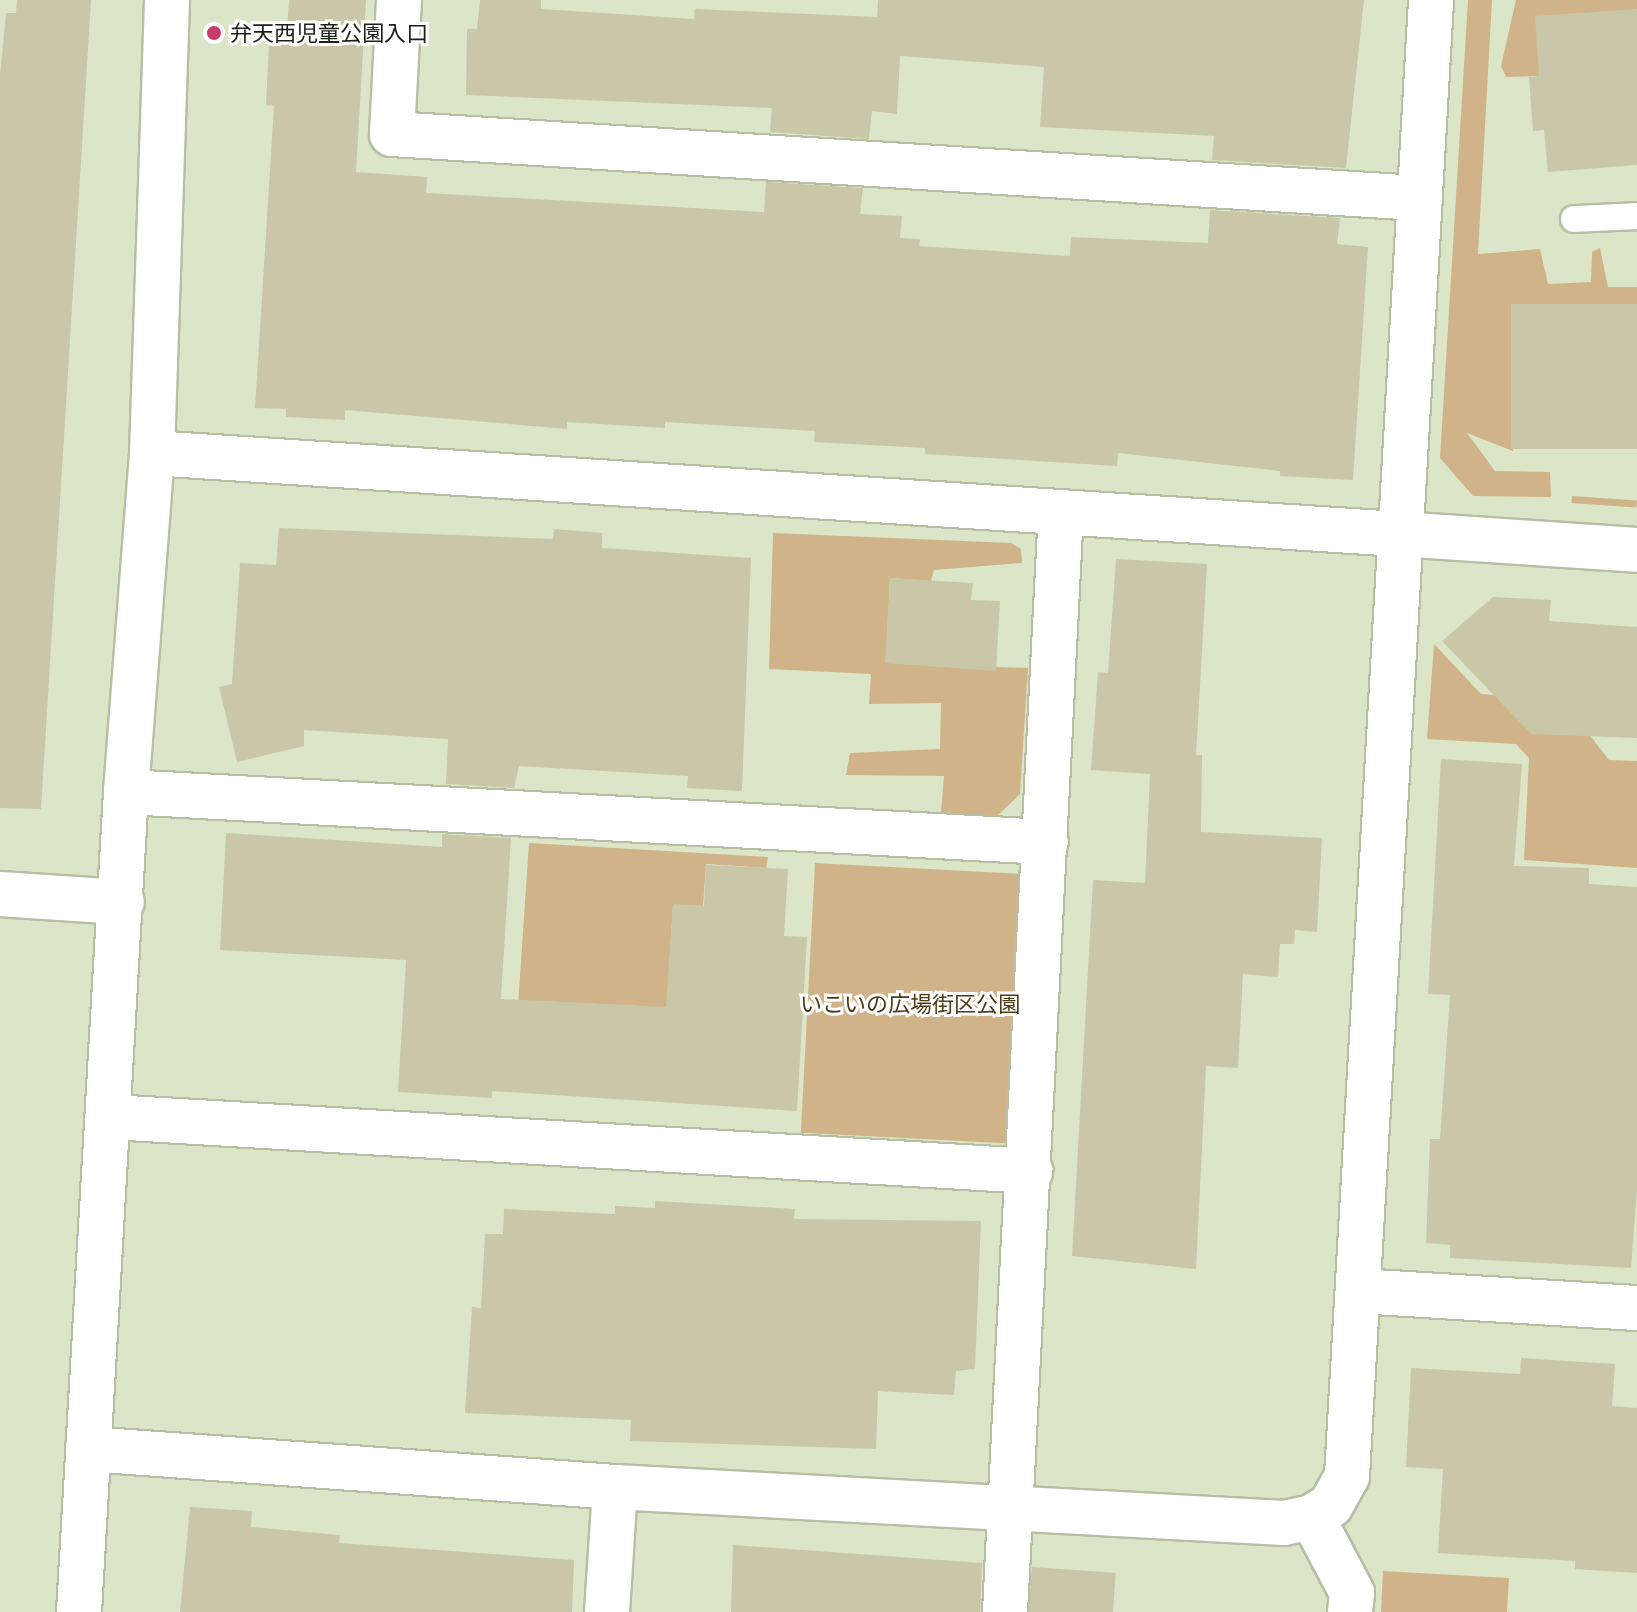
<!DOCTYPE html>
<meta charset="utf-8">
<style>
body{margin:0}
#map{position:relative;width:1637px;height:1612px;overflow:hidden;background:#dbe6c9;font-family:"Open Sans","Noto Sans JP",sans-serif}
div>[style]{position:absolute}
.green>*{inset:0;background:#d0b389;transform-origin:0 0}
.building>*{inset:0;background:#cac6a8;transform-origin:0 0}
.roads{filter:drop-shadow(2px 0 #b4bfa3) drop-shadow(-2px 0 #b4bfa3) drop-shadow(0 2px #b4bfa3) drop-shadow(0 -2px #b4bfa3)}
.service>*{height:26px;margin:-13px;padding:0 13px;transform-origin:13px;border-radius:13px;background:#fff}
.minor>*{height:44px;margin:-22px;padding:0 22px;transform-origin:22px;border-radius:22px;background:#fff}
.tertiary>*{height:44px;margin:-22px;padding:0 22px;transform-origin:22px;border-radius:22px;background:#fff}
.dots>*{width:22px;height:22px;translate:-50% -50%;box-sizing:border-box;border:4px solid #fff;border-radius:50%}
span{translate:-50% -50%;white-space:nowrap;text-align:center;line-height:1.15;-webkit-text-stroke:6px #fff;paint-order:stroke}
.poi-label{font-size:22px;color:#1a1e14}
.left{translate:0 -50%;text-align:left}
.park-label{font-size:22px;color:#4f3915}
</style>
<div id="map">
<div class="green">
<div style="clip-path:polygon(1468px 0,1492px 0,1478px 254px,1540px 249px,1548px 284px,1591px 282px,1592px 252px,1600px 248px,1608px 287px,1637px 287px,1637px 304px,1511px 307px,1513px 451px,1467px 433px,1495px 471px,1550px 472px,1551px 497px,1473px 496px,1440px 458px)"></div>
<div style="clip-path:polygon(1516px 0,1637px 0,1637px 9px,1539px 76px,1506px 77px,1501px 66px)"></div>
<div style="left:1572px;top:496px;width:65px;height:7px;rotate:4deg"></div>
<div style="clip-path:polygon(773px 533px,1011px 543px,1021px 549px,1022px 563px,934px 570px,931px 581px,890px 578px,886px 663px,1028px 668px,1020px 794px,997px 816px,941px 812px,944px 776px,846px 775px,850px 753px,940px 749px,941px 703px,869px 704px,871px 674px,769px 669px)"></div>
<div style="clip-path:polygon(1434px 644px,1481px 694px,1556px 700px,1569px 708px,1609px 760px,1637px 761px,1637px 868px,1524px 860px,1529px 758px,1516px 744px,1427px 739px)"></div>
<div style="clip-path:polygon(529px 843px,768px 857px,766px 868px,706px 864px,703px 906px,673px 905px,666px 1016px,638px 1006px,538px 1001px,515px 1050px)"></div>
<div style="left:815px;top:863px;width:205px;height:270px;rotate:3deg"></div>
<div style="clip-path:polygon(1383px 1571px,1509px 1578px,1507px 1612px,1381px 1612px)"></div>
</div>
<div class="building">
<div style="clip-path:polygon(17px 0,91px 0,41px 809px,0 808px,0 75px,6px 13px,16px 13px)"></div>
<div style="clip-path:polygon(289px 0,366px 0,356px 172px,427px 177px,426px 193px,764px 212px,766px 182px,863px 188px,860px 214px,902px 216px,900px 238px,920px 239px,919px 246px,1070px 256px,1071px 237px,1208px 243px,1210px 210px,1340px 218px,1337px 244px,1368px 247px,1353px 480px,1280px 476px,1280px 471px,1118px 453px,1117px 466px,925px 454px,925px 448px,814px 442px,815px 431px,665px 422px,665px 428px,567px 422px,567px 429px,345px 410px,345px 420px,286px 417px,286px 409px,255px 408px,274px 106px,266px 105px,269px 44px,286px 45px)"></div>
<div style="clip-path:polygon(480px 0,541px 0,541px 9px,694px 19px,695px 9px,877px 17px,878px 0,1364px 0,1346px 168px,1212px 160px,1214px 136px,1040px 127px,1044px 67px,900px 56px,897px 114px,872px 111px,869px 139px,770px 132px,772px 108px,466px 95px,467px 29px,477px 29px)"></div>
<div style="clip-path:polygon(1637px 9px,1637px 165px,1548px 172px,1544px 130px,1533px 131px,1529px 77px,1539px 76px,1535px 16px)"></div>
<div style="left:1637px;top:304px;width:145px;height:126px;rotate:90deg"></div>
<div style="clip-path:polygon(279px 528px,553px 539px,554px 529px,602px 533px,602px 548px,751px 558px,742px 791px,687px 788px,688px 776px,519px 766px,514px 788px,446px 784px,448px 739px,304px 730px,304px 746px,237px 762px,219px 687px,232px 684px,240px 563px,276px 565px)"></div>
<div style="clip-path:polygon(1116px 559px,1207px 564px,1196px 755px,1202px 755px,1201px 832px,1322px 838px,1317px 932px,1295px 930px,1294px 944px,1280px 944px,1278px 977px,1243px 974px,1238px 1068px,1206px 1066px,1196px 1269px,1072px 1256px,1093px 880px,1145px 883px,1150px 774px,1091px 770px,1098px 672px,1108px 673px)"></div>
<div style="clip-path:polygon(890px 578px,973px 583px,971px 600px,1000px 601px,996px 671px,885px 663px)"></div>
<div style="clip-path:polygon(1493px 597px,1551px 600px,1549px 621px,1637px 627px,1637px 738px,1531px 734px,1442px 641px)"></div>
<div style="clip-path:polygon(1441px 759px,1522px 764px,1514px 866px,1589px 868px,1589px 884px,1637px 887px,1637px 1190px,1631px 1268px,1450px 1258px,1450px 1245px,1426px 1243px,1430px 1139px,1440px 1139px,1450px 995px,1428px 994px)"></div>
<div style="clip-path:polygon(226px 833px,442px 847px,442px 834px,511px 838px,501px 999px,666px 1007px,673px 904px,704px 906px,706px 865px,788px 869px,784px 936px,807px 937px,797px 1111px,492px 1091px,492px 1098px,398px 1092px,406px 960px,220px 950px)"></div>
<div style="clip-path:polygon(655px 1201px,795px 1209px,794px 1219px,981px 1221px,975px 1369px,956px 1371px,954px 1395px,878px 1391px,876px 1449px,630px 1441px,631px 1420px,465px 1413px,472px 1307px,481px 1308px,485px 1234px,503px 1234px,504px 1209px,615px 1214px,615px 1206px,655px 1208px)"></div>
<div style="clip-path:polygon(1521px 1358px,1615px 1364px,1612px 1406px,1637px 1408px,1637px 1573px,1575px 1569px,1575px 1561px,1438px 1553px,1443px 1469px,1406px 1467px,1411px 1368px,1520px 1374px)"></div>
<div style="clip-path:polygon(190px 1507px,252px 1511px,251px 1527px,340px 1535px,339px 1543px,574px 1560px,572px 1612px,180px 1612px)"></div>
<div style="clip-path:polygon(733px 1545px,982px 1563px,980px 1612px,731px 1612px)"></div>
<div style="left:1032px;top:1567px;width:84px;height:45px;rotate:4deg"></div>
</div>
<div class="roads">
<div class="service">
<div style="left:1574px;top:219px;width:63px;rotate:-2.7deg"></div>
</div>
<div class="minor">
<div style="left:399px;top:0;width:134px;rotate:93deg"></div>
<div style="left:392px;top:134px;width:1029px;rotate:3.57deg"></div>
<div style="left:152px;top:453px;width:1249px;rotate:3.72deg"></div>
<div style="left:126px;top:792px;width:921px;rotate:3.11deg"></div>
<div style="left:0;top:894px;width:122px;rotate:3.8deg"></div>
<div style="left:111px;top:1117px;width:921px;rotate:3.36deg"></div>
<div style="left:1358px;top:1291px;width:280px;rotate:3.5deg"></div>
<div style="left:88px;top:1449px;width:528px;rotate:4.12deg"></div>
<div style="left:615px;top:1487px;width:670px;rotate:3.08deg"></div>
<div style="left:1284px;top:1523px;width:29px;rotate:-12deg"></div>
<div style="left:1312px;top:1517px;width:22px;rotate:-32deg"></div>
<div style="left:1331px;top:1505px;width:33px;rotate:-61deg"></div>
<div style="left:1347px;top:1476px;width:1478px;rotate:-86.74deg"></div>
<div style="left:1312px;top:1517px;width:86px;rotate:62.2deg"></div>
<div style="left:1352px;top:1593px;width:19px;rotate:96deg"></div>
<div style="left:607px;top:1612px;width:125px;rotate:-86.3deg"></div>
<div style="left:1005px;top:1612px;width:1101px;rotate:-87.09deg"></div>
</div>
<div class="tertiary">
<div style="left:1398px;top:534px;width:240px;rotate:3.8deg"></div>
<div style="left:79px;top:1612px;width:821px;rotate:-86.72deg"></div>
<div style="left:126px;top:792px;width:340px;rotate:-85.6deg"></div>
<div style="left:152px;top:453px;width:453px;rotate:-88.1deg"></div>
</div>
</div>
<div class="dots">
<div style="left:214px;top:33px;background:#c83b6a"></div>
</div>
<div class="poi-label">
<span class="left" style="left:230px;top:33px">弁天西児童公園入口</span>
</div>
<div class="park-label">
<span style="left:910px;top:1004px">いこいの広場街区公園</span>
</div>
</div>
